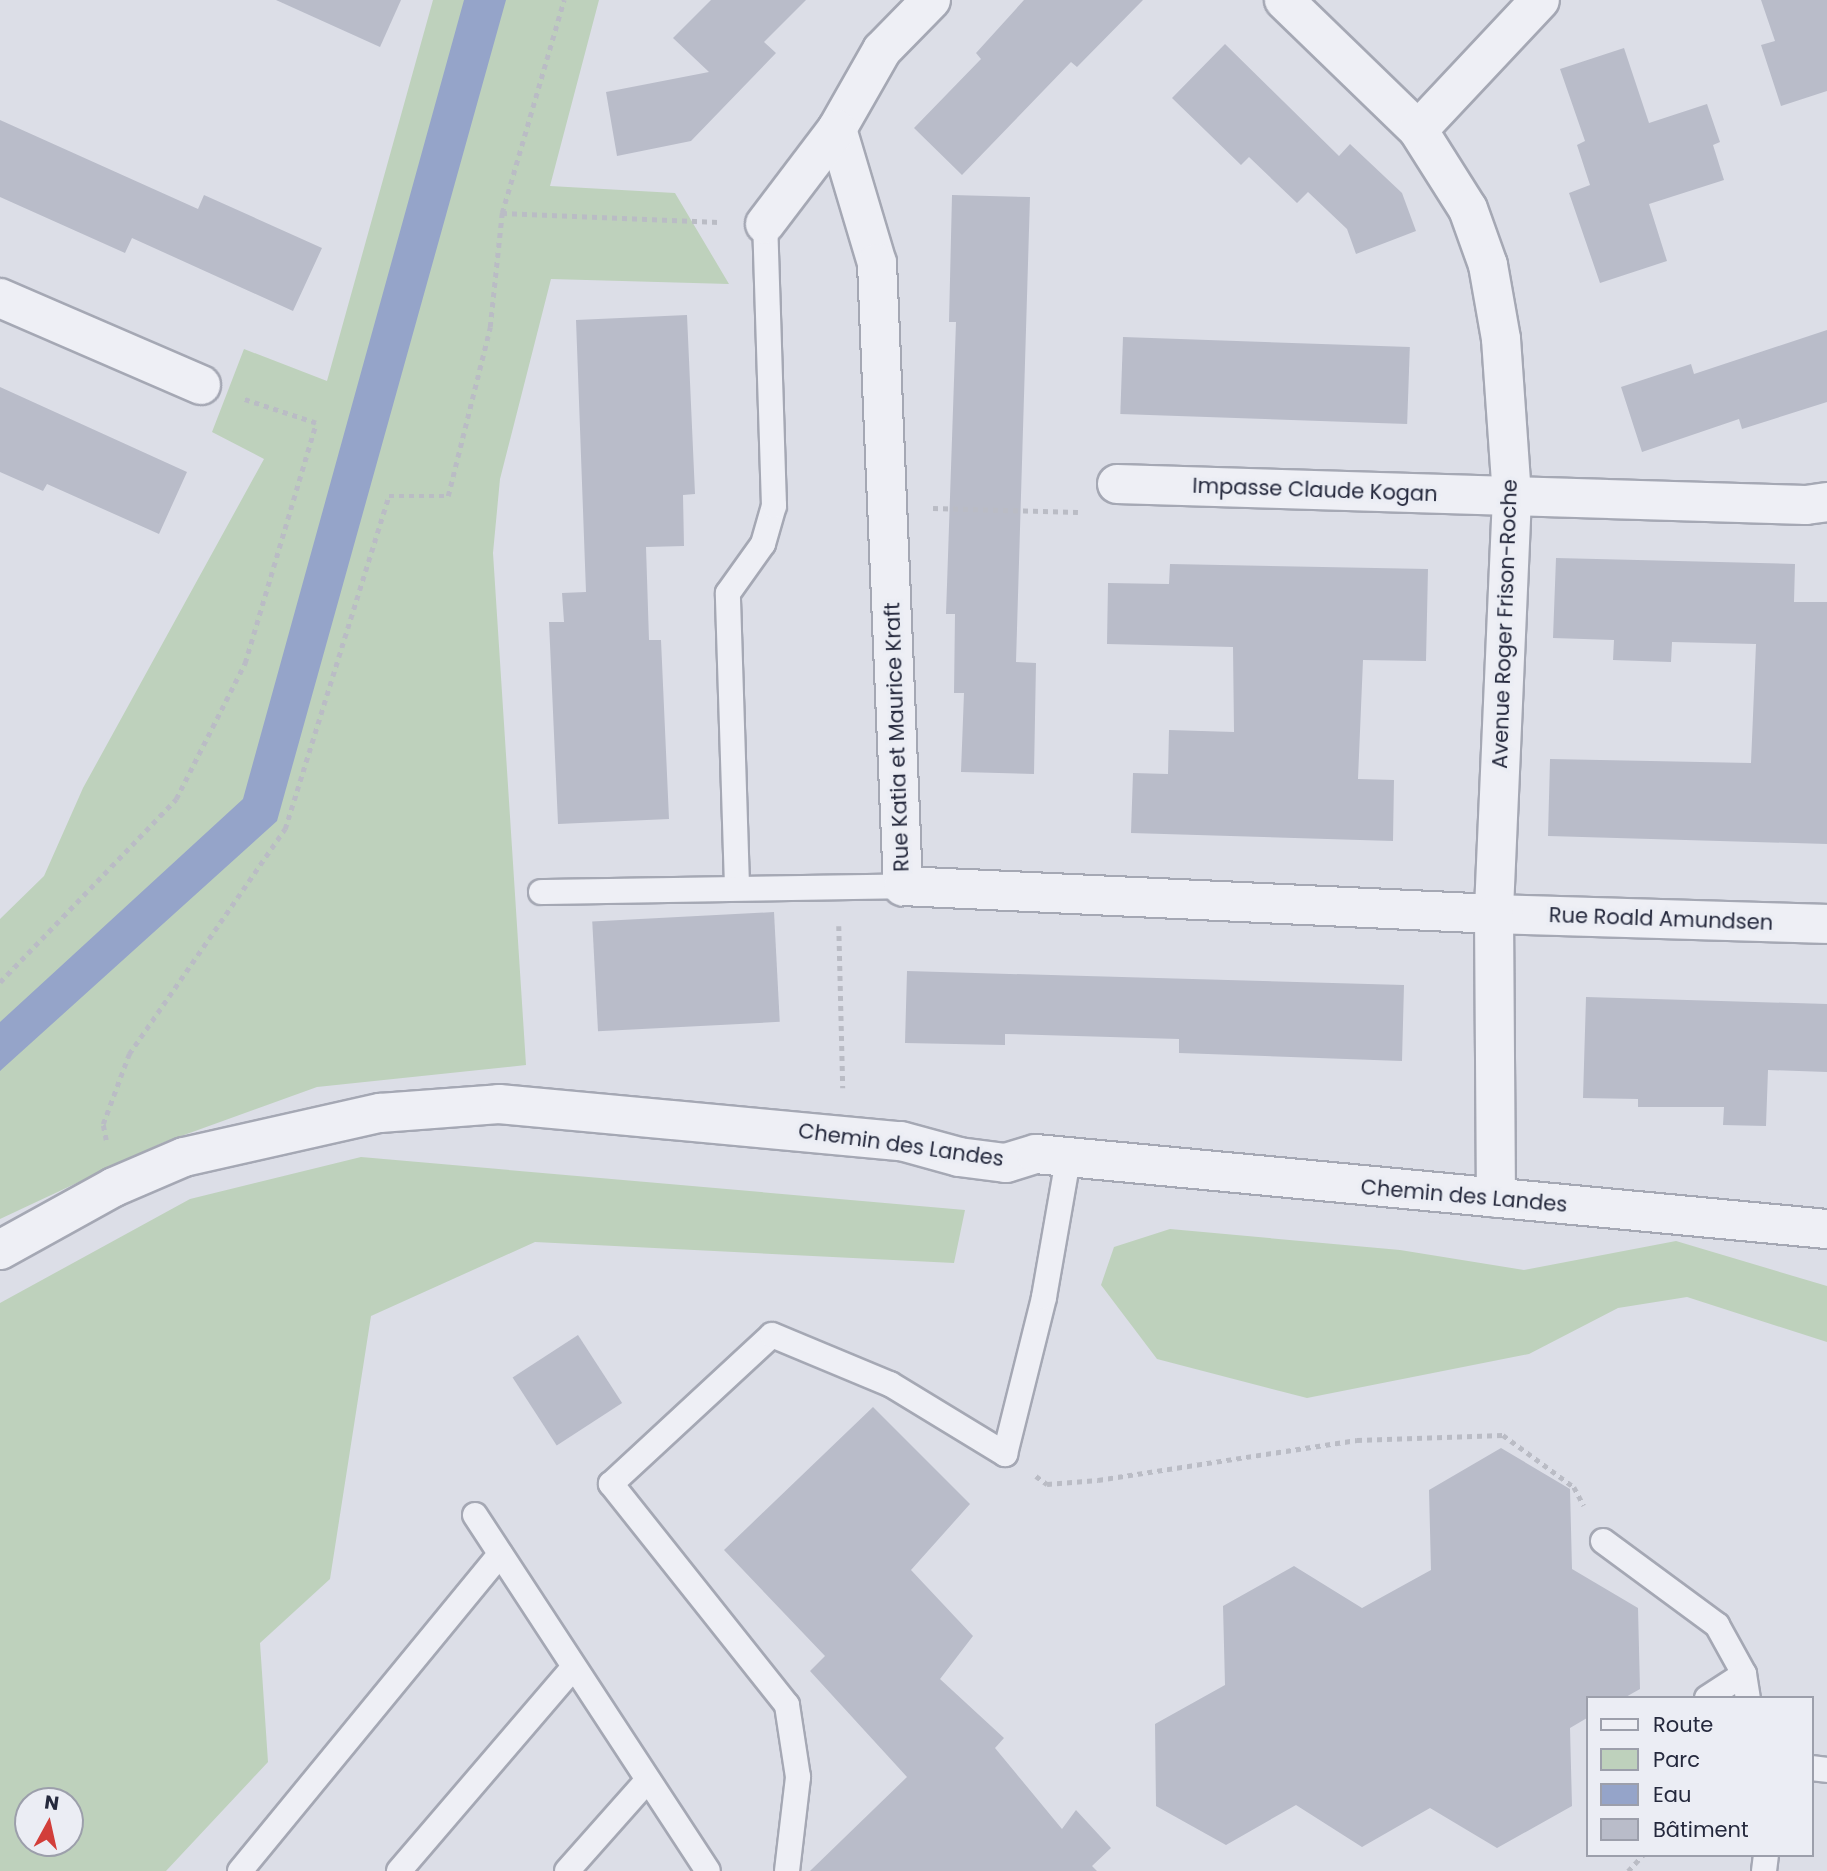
<!DOCTYPE html>
<meta charset="utf-8">
<style>
body{margin:0}
#map{position:relative;width:1827px;height:1871px;overflow:hidden;background:#dcdee7;font-family:Poppins,sans-serif}
div>[style]{position:absolute}
.green>*{inset:0;background:#bed1bc}
.water>*{inset:0;background:#95a4c9}
.building>*{inset:0;background:#b9bcc9;transform-origin:0 0}
.path>*{height:4.5px;margin-top:-2.25px;transform-origin:0;background:repeating-linear-gradient(90deg,#babcc5 0 5px,transparent 0 10px)}
.roads{filter:drop-shadow(2px 0 #a5a8b4) drop-shadow(-2px 0 #a5a8b4) drop-shadow(0 2px #a5a8b4) drop-shadow(0 -2px #a5a8b4)}
.lane>*{height:24px;margin:-12px;padding:0 12px;transform-origin:12px;border-radius:12px;background:#eeeff5}
.street>*{height:38px;margin:-19px;padding:0 19px;transform-origin:19px;border-radius:19px;background:#eeeff5}
span{translate:-50% -50%;white-space:nowrap;text-align:center;line-height:1.15;-webkit-text-stroke:7px #ebedf4;paint-order:stroke}
.street-label{font-size:21px;color:#25293d}
.legend{position:absolute;left:1586px;top:1696px;width:228px;height:161px;box-sizing:border-box;background:#ebedf4;border:2px solid #9c9fab;margin:0;padding:9px 12px;list-style:none;font-size:21px;color:#25293d}
.legend li{display:flex;align-items:center;gap:14px;height:35px}
.legend b{width:35px;border:2px solid #9c9fab}
.north{position:absolute;left:14px;top:1787px;width:70px;height:70px;box-sizing:border-box;background:#ebedf4;border:2px solid #9c9fab;border-radius:50%;rotate:8deg;font-size:19px;font-weight:700;line-height:28px;text-align:center;color:#25293d}
.north::after{content:'';display:block;margin:auto;width:24px;height:32px;background:#d23e3a;clip-path:polygon(50% 0,100% 100%,50% 72%,0 100%)}
</style>
<div id="map">
<div class="green">
<div style="clip-path:polygon(433px 0,599px 0,550px 186px,675px 193px,729px 284px,551px 279px,500px 479px,493px 553px,526px 1065px,317px 1087px,162px 1143px,0 1219px,0 919px,44px 876px,83px 788px,264px 459px,212px 432px,244px 349px,327px 381px)"></div>
<div style="clip-path:polygon(evenodd,361px 1157px,965px 1210px,954px 1263px,535px 1242px,371px 1316px,330px 1579px,260px 1643px,268px 1762px,166px 1871px,0 1871px,0 1303px,190px 1199px,361px 1157px,70px 1801px,70px 1843px,28px 1843px,28px 1801px,70px 1801px)"></div>
<div style="clip-path:polygon(1170px 1229px,1400px 1250px,1524px 1270px,1676px 1241px,1827px 1286px,1827px 1342px,1687px 1297px,1618px 1308px,1529px 1354px,1307px 1398px,1157px 1359px,1101px 1285px,1114px 1247px)"></div>
</div>
<div class="water">
<div style="clip-path:polygon(464px 0,506px 0,277px 821px,0 1071px,0 1022px,243px 799px)"></div>
</div>
<div class="building">
<div style="clip-path:polygon(276px 0,401px 0,380px 47px)"></div>
<div style="clip-path:polygon(711px 0,806px 0,764px 42px,776px 53px,691px 141px,617px 156px,606px 92px,709px 72px,673px 38px)"></div>
<div style="clip-path:polygon(1024px 0,1143px 0,1077px 67px,1071px 62px,962px 175px,914px 128px,981px 59px,976px 53px)"></div>
<div style="clip-path:polygon(1761px 0,1827px 0,1827px 91px,1781px 106px,1761px 45px,1775px 41px)"></div>
<div style="clip-path:polygon(1225px 44px,1339px 156px,1350px 144px,1402px 193px,1416px 231px,1356px 254px,1347px 229px,1308px 192px,1297px 203px,1249px 157px,1241px 165px,1172px 98px)"></div>
<div style="clip-path:polygon(1624px 48px,1649px 123px,1707px 104px,1720px 142px,1713px 145px,1724px 180px,1649px 204px,1667px 261px,1600px 283px,1569px 193px,1590px 185px,1577px 145px,1585px 141px,1560px 69px)"></div>
<div style="clip-path:polygon(0 120px,198px 209px,204px 195px,322px 248px,293px 311px,132px 238px,125px 253px,0 197px)"></div>
<div style="clip-path:polygon(952px 195px,1030px 197px,1016px 662px,1036px 663px,1034px 774px,961px 772px,964px 693px,954px 693px,955px 614px,946px 614px,956px 322px,949px 322px)"></div>
<div style="clip-path:polygon(687px 315px,695px 494px,683px 495px,684px 546px,646px 547px,649px 640px,661px 640px,669px 819px,558px 824px,549px 622px,564px 622px,562px 593px,586px 592px,576px 320px)"></div>
<div style="clip-path:polygon(1827px 330px,1827px 402px,1742px 429px,1739px 419px,1642px 452px,1621px 387px,1691px 364px,1694px 374px)"></div>
<div style="left:1123px;top:337px;width:287px;height:77px;rotate:2deg"></div>
<div style="clip-path:polygon(0 387px,187px 472px,159px 534px,47px 484px,43px 491px,0 472px)"></div>
<div style="clip-path:polygon(1556px 558px,1795px 564px,1794px 602px,1827px 602px,1827px 844px,1548px 836px,1550px 759px,1751px 763px,1756px 644px,1672px 642px,1671px 662px,1613px 660px,1614px 640px,1553px 638px)"></div>
<div style="clip-path:polygon(1170px 564px,1428px 569px,1426px 661px,1363px 660px,1358px 779px,1394px 780px,1393px 841px,1131px 833px,1133px 773px,1168px 774px,1169px 730px,1234px 732px,1233px 647px,1107px 644px,1108px 583px,1169px 584px)"></div>
<div style="left:774px;top:912px;width:110px;height:182px;rotate:87deg"></div>
<div style="clip-path:polygon(907px 971px,1404px 985px,1402px 1061px,1179px 1053px,1179px 1039px,1005px 1034px,1005px 1045px,905px 1043px)"></div>
<div style="clip-path:polygon(1586px 997px,1827px 1004px,1827px 1072px,1768px 1070px,1766px 1126px,1723px 1125px,1724px 1107px,1638px 1107px,1638px 1099px,1583px 1098px)"></div>
<div style="left:578px;top:1335px;width:81px;height:78px;rotate:57deg"></div>
<div style="clip-path:polygon(873px 1407px,970px 1504px,911px 1570px,973px 1636px,940px 1679px,1004px 1738px,995px 1748px,1062px 1829px,1076px 1810px,1111px 1848px,1092px 1866px,1097px 1871px,810px 1871px,907px 1777px,810px 1671px,825px 1656px,724px 1550px)"></div>
<div style="clip-path:polygon(1501px 1448px,1570px 1489px,1572px 1569px,1638px 1608px,1640px 1689px,1624px 1698px,1587px 1698px,1587px 1718px,1570px 1728px,1572px 1806px,1497px 1848px,1430px 1808px,1362px 1847px,1296px 1805px,1226px 1845px,1156px 1806px,1155px 1724px,1225px 1685px,1223px 1606px,1294px 1566px,1362px 1608px,1431px 1570px,1429px 1490px)"></div>
</div>
<div class="path">
<div style="left:502px;top:213px;width:217px;rotate:2.4deg"></div>
<div style="left:933px;top:508px;width:145px;rotate:1.6deg"></div>
<div style="left:839px;top:926px;width:162px;rotate:88.6deg"></div>
<div style="left:0;top:982px;width:254px;rotate:-46.1deg"></div>
<div style="left:176px;top:799px;width:153px;rotate:-63.1deg"></div>
<div style="left:245px;top:663px;width:250px;rotate:-73.5deg"></div>
<div style="left:316px;top:423px;width:77px;rotate:-161.8deg"></div>
<div style="left:106px;top:1140px;width:16px;rotate:-101deg"></div>
<div style="left:103px;top:1124px;width:75px;rotate:-69.6deg"></div>
<div style="left:129px;top:1054px;width:274px;rotate:-55.3deg"></div>
<div style="left:285px;top:829px;width:349px;rotate:-72.7deg"></div>
<div style="left:389px;top:496px;width:59px"></div>
<div style="left:448px;top:496px;width:174px;rotate:-76deg"></div>
<div style="left:490px;top:327px;width:115px;rotate:-84deg"></div>
<div style="left:502px;top:213px;width:222px;rotate:-73.8deg"></div>
<div style="left:1036px;top:1476px;width:14px;rotate:36deg"></div>
<div style="left:1047px;top:1484px;width:51px;rotate:-4.5deg"></div>
<div style="left:1098px;top:1480px;width:262px;rotate:-8.8deg"></div>
<div style="left:1357px;top:1440px;width:146px;rotate:-2deg"></div>
<div style="left:1503px;top:1435px;width:88px;rotate:36.2deg"></div>
<div style="left:1574px;top:1487px;width:21px;rotate:62deg"></div>
<div style="left:1628px;top:1871px;width:22px;rotate:-47deg"></div>
</div>
<div class="roads">
<div class="lane">
<div style="left:737px;top:886px;width:293px;rotate:-91.8deg"></div>
<div style="left:728px;top:593px;width:60px;rotate:-54.5deg"></div>
<div style="left:763px;top:544px;width:40px;rotate:-74deg"></div>
<div style="left:774px;top:506px;width:282px;rotate:-91.8deg"></div>
<div style="left:541px;top:892px;width:362px;rotate:-0.9deg"></div>
<div style="left:475px;top:1515px;width:425px;rotate:56.8deg"></div>
<div style="left:1603px;top:1541px;width:142px;rotate:36.4deg"></div>
<div style="left:1717px;top:1625px;width:56px;rotate:61.1deg"></div>
<div style="left:1744px;top:1674px;width:24px;rotate:81deg"></div>
<div style="left:1707px;top:1698px;width:44px;rotate:-33deg"></div>
<div style="left:1811px;top:1768px;width:16px;rotate:7deg"></div>
<div style="left:240px;top:1871px;width:410px;rotate:-50.6deg"></div>
<div style="left:399px;top:1871px;width:267px;rotate:-49.4deg"></div>
<div style="left:567px;top:1871px;width:120px;rotate:-48.4deg"></div>
<div style="left:787px;top:1871px;width:95px;rotate:-83.3deg"></div>
<div style="left:798px;top:1777px;width:73px;rotate:-98.7deg"></div>
<div style="left:787px;top:1705px;width:283px;rotate:-128.5deg"></div>
<div style="left:611px;top:1484px;width:219px;rotate:-42.8deg"></div>
<div style="left:772px;top:1335px;width:128px;rotate:22.6deg"></div>
<div style="left:890px;top:1384px;width:135px;rotate:31.3deg"></div>
<div style="left:1005px;top:1454px;width:162px;rotate:-76deg"></div>
<div style="left:1044px;top:1297px;width:140px;rotate:-80.1deg"></div>
<div style="left:1764px;top:1871px;width:16px;rotate:-83deg"></div>
</div>
<div class="street">
<div style="left:931px;top:0;width:70px;rotate:134.4deg"></div>
<div style="left:882px;top:50px;width:91px;rotate:119.7deg"></div>
<div style="left:837px;top:129px;width:140px;rotate:73.4deg"></div>
<div style="left:877px;top:263px;width:624px;rotate:87.61deg"></div>
<div style="left:903px;top:886px;width:592px;rotate:2.71deg"></div>
<div style="left:1494px;top:914px;width:333px;rotate:1.7deg"></div>
<div style="left:1284px;top:0;width:187px;rotate:44.1deg"></div>
<div style="left:1418px;top:130px;width:93px;rotate:57.7deg"></div>
<div style="left:1468px;top:209px;width:59px;rotate:70.3deg"></div>
<div style="left:1488px;top:265px;width:75px;rotate:80deg"></div>
<div style="left:1501px;top:339px;width:158px;rotate:86deg"></div>
<div style="left:1512px;top:497px;width:417px;rotate:92.5deg"></div>
<div style="left:1494px;top:914px;width:284px;rotate:89.6deg"></div>
<div style="left:1418px;top:130px;width:178px;rotate:-46.8deg"></div>
<div style="left:765px;top:224px;width:119px;rotate:-52.8deg"></div>
<div style="left:0;top:298px;width:219px;rotate:23.4deg"></div>
<div style="left:1117px;top:484px;width:689px;rotate:1.75deg"></div>
<div style="left:1806px;top:505px;width:21px;rotate:-8deg"></div>
<div style="left:0;top:1250px;width:130px;rotate:-28.9deg"></div>
<div style="left:114px;top:1187px;width:76px;rotate:-23.2deg"></div>
<div style="left:184px;top:1157px;width:201px;rotate:-12.7deg"></div>
<div style="left:380px;top:1113px;width:119px;rotate:-4.3deg"></div>
<div style="left:499px;top:1104px;width:404px;rotate:5.3deg"></div>
<div style="left:901px;top:1141px;width:60px;rotate:15.4deg"></div>
<div style="left:959px;top:1157px;width:47px;rotate:7.3deg"></div>
<div style="left:1006px;top:1163px;width:31px;rotate:-17deg"></div>
<div style="left:1036px;top:1154px;width:795px;rotate:5.42deg"></div>
</div>
</div>
<div class="street-label">
<span style="left:1315px;top:490px;rotate:2deg">Impasse Claude Kogan</span>
<span style="left:1505px;top:624px;rotate:-88deg">Avenue Roger Frison-Roche</span>
<span style="left:897px;top:737px;rotate:-92deg">Rue Katia et Maurice Kraft</span>
<span style="left:1661px;top:919px;rotate:2deg">Rue Roald Amundsen</span>
<span style="left:901px;top:1145px;rotate:8deg">Chemin des Landes</span>
<span style="left:1464px;top:1196px;rotate:5deg">Chemin des Landes</span>
</div>
<ul class="legend">
<li><b style="height:9px;background:#eeeff5"></b>Route</li>
<li><b style="height:19px;background:#bed1bc"></b>Parc</li>
<li><b style="height:19px;background:#95a4c9"></b>Eau</li>
<li><b style="height:19px;background:#b9bcc9"></b>Bâtiment</li>
</ul>
<div class="north">N</div>
</div>
